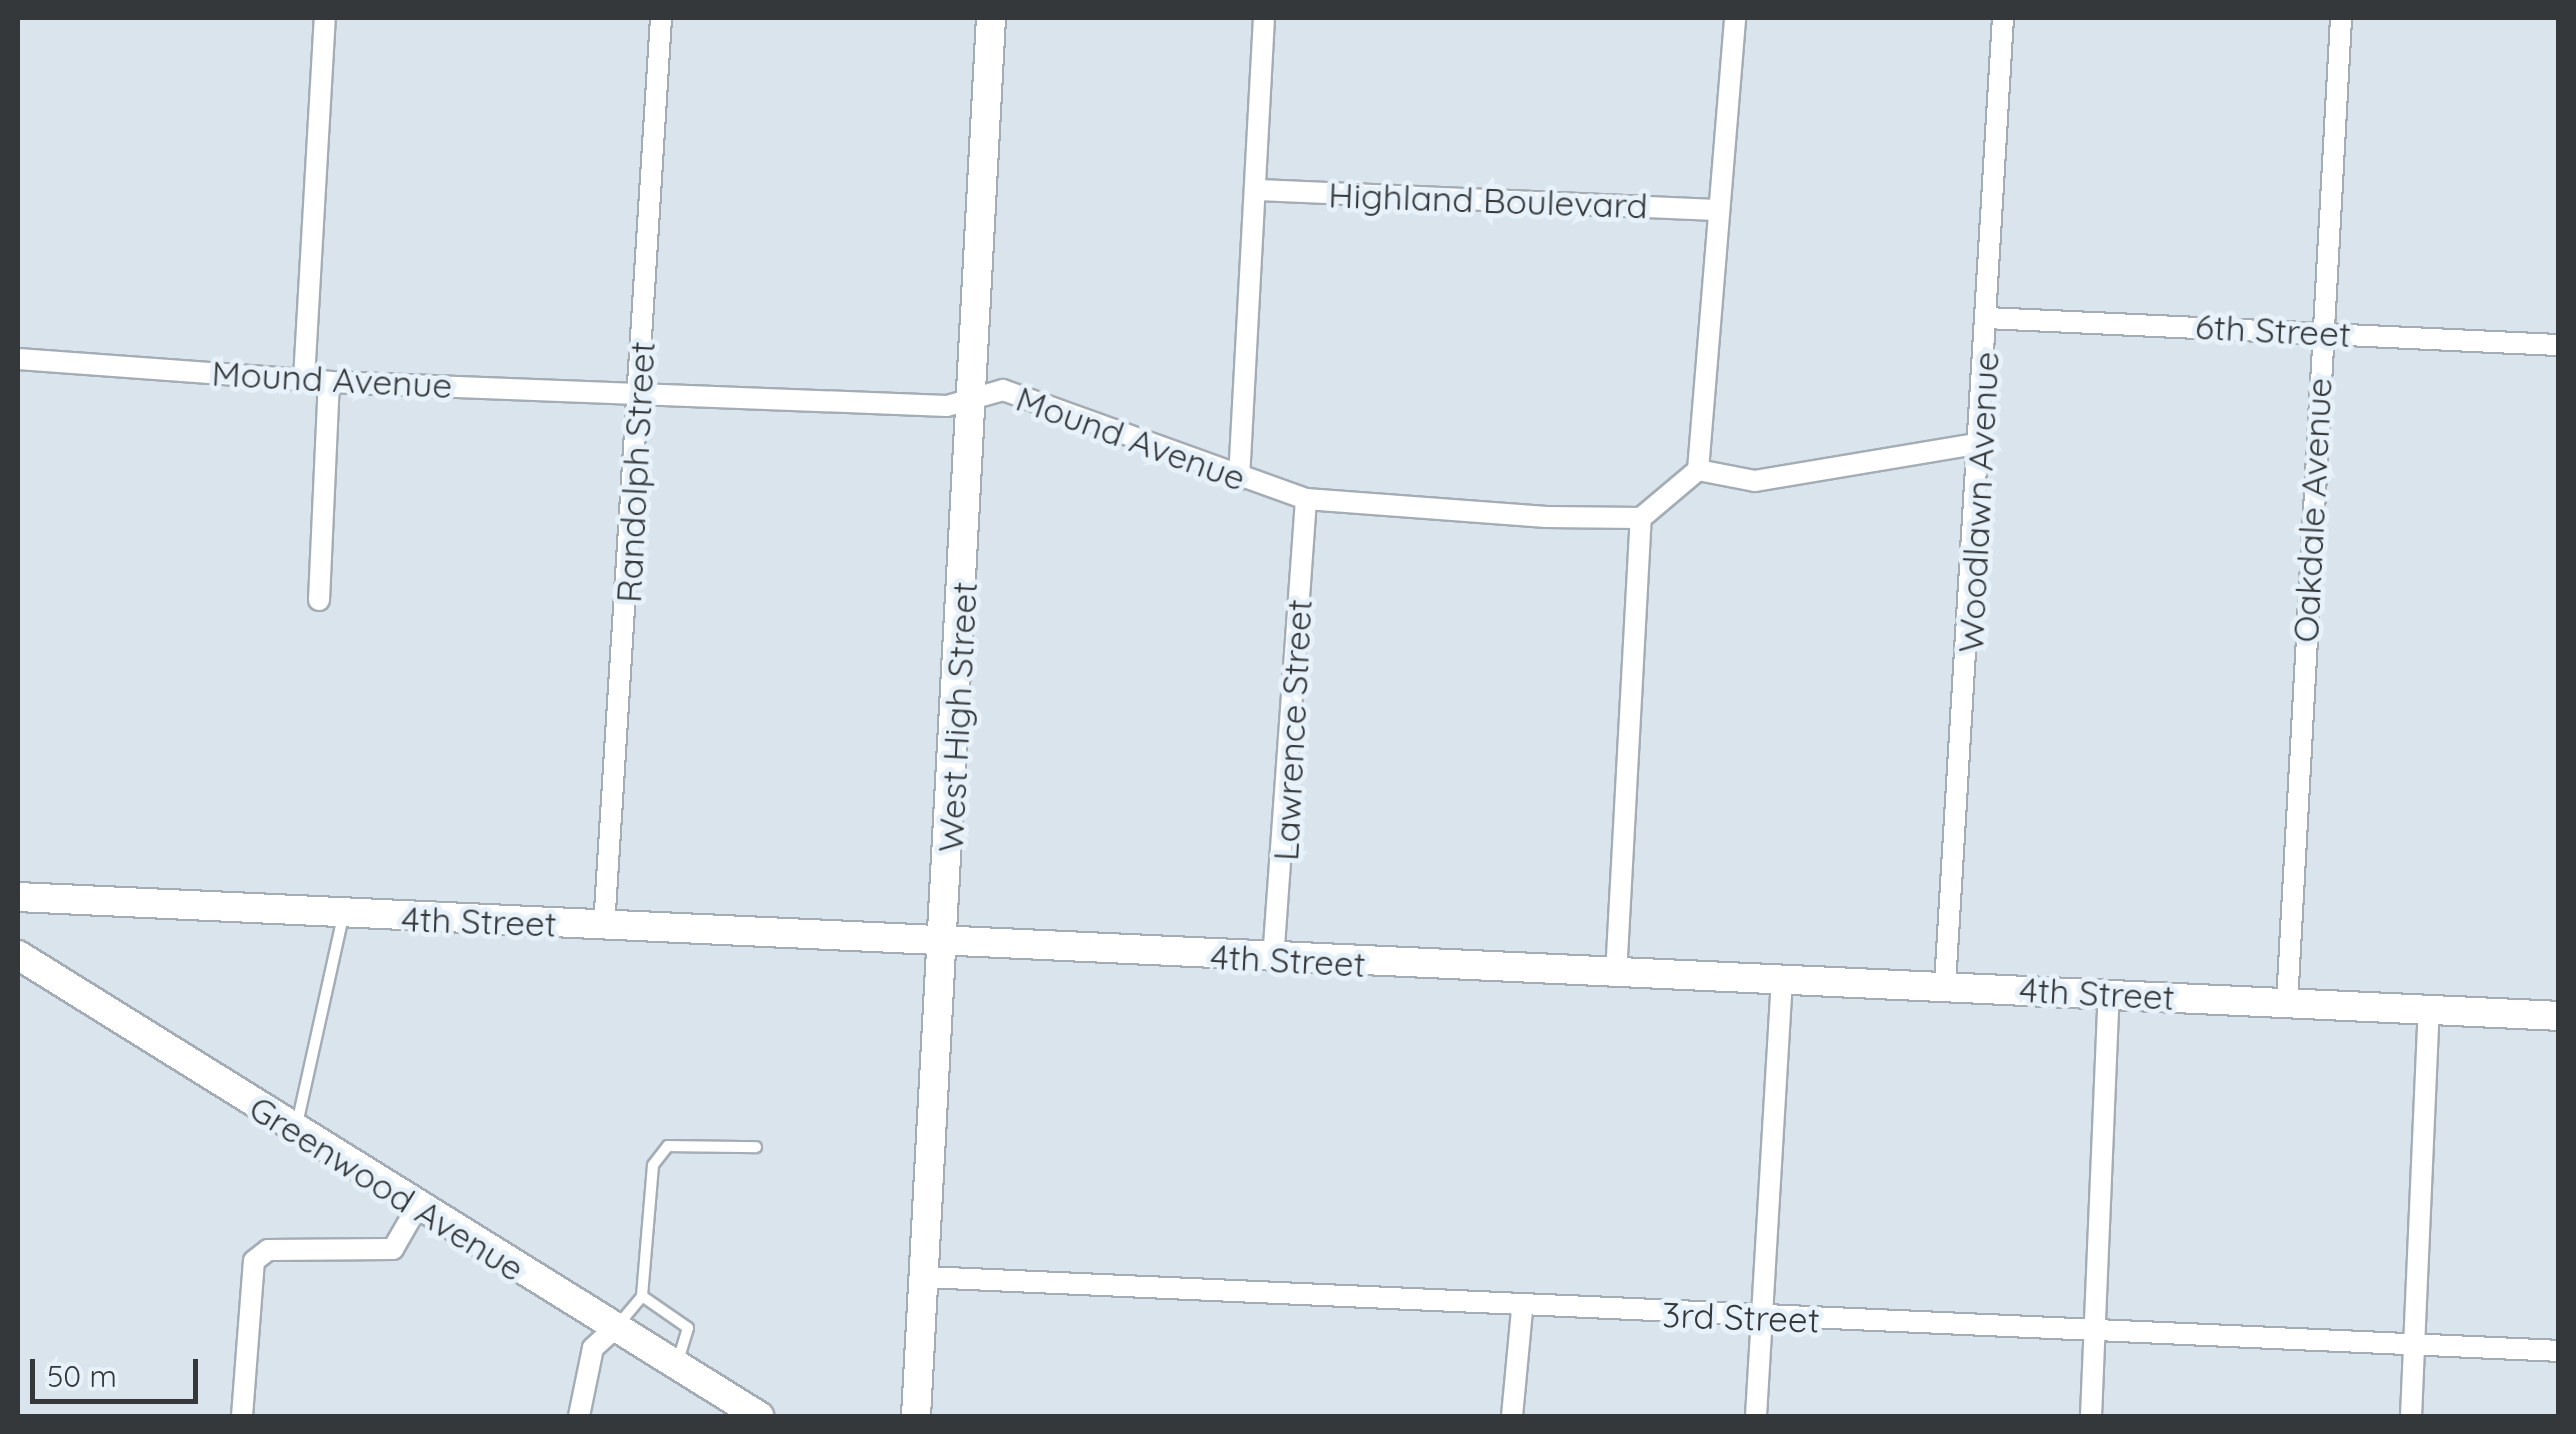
<!DOCTYPE html>
<style>
body{margin:0}
#map{position:relative;width:2576px;height:1434px;overflow:hidden;background:#dae4ec;font-family:Quicksand,sans-serif}
div>[style]{position:absolute}
.roads{filter:drop-shadow(2px 0 #a4adb5) drop-shadow(-2px 0 #a4adb5) drop-shadow(0 2px #a4adb5) drop-shadow(0 -2px #a4adb5)}
.lane>*{height:10px;margin:-5px;padding:0 5px;transform-origin:5px;border-radius:5px;background:#fff}
.street>*{height:20px;margin:-10px;padding:0 10px;transform-origin:10px;border-radius:10px;background:#fff}
.secondary>*{height:28px;margin:-14px;padding:0 14px;transform-origin:14px;border-radius:14px;background:#fff}
span{translate:-50% -50%;white-space:nowrap;text-align:center;line-height:1.15;-webkit-text-stroke:10px #e7f1f9;paint-order:stroke}
.street-label{font-size:35px;color:#34383b}
.frame{position:absolute;inset:0;border:20px solid #34383b;pointer-events:none}
.scale{position:absolute;left:30px;top:1359px;width:168px;height:45px;box-sizing:border-box;border:5px solid #34383b;border-top:0;padding-left:12px;font-size:30px;line-height:35px;white-space:nowrap;color:#34383b;-webkit-text-stroke:8px #e7f1f9;paint-order:stroke}
</style>
<div id="map">
<div class="roads">
<div class="lane">
<div style="left:297px;top:1124px;width:213px;rotate:-77.5deg"></div>
<div style="left:642px;top:1296px;width:131px;rotate:-85.2deg"></div>
<div style="left:653px;top:1165px;width:24px;rotate:-52deg"></div>
<div style="left:668px;top:1146px;width:88px;rotate:0.7deg"></div>
<div style="left:618px;top:1325px;width:38px;rotate:-50deg"></div>
<div style="left:642px;top:1296px;width:56px;rotate:34.8deg"></div>
<div style="left:688px;top:1328px;width:34px;rotate:107deg"></div>
</div>
<div class="street">
<div style="left:1257px;top:190px;width:461px;rotate:2.5deg"></div>
<div style="left:1987px;top:318px;width:572px;rotate:2.71deg"></div>
<div style="left:18px;top:359px;width:312px;rotate:4.2deg"></div>
<div style="left:329px;top:382px;width:618px;rotate:2.22deg"></div>
<div style="left:947px;top:406px;width:58px;rotate:-15.9deg"></div>
<div style="left:1003px;top:390px;width:322px;rotate:19.8deg"></div>
<div style="left:1306px;top:499px;width:241px;rotate:4.3deg"></div>
<div style="left:1546px;top:517px;width:95px;rotate:0.6deg"></div>
<div style="left:1641px;top:518px;width:75px;rotate:-40.1deg"></div>
<div style="left:1698px;top:470px;width:58px;rotate:10.9deg"></div>
<div style="left:1755px;top:481px;width:231px;rotate:-9.5deg"></div>
<div style="left:304px;top:379px;width:362px;rotate:-86.7deg"></div>
<div style="left:1698px;top:470px;width:454px;rotate:-85.3deg"></div>
<div style="left:1239px;top:479px;width:462px;rotate:-86.9deg"></div>
<div style="left:319px;top:600px;width:218px;rotate:-87.4deg"></div>
<div style="left:604px;top:927px;width:911px;rotate:-86.41deg"></div>
<div style="left:1273px;top:960px;width:462px;rotate:-85.9deg"></div>
<div style="left:1616px;top:975px;width:458px;rotate:-86.9deg"></div>
<div style="left:1945px;top:985px;width:969px;rotate:-86.57deg"></div>
<div style="left:2287px;top:1003px;width:986px;rotate:-86.86deg"></div>
<div style="left:925px;top:1277px;width:1635px;rotate:2.59deg"></div>
<div style="left:242px;top:1416px;width:155px;rotate:-85.6deg"></div>
<div style="left:254px;top:1261px;width:18px;rotate:-38deg"></div>
<div style="left:268px;top:1250px;width:125px;rotate:-0.5deg"></div>
<div style="left:393px;top:1249px;width:46px;rotate:-60.1deg"></div>
<div style="left:579px;top:1416px;width:69px;rotate:-78.4deg"></div>
<div style="left:593px;top:1348px;width:30px;rotate:-42deg"></div>
<div style="left:1512px;top:1416px;width:106px;rotate:-84.6deg"></div>
<div style="left:1756px;top:1416px;width:435px;rotate:-86.6deg"></div>
<div style="left:2091px;top:1416px;width:422px;rotate:-87.6deg"></div>
<div style="left:2411px;top:1416px;width:408px;rotate:-87.5deg"></div>
</div>
<div class="secondary">
<div style="left:18px;top:897px;width:2543px;rotate:2.68deg"></div>
<div style="left:18px;top:955px;width:873px;rotate:31.89deg"></div>
<div style="left:916px;top:1416px;width:1400px;rotate:-86.93deg"></div>
</div>
</div>
<div class="street-label">
<span style="left:1488px;top:200px;rotate:2deg">Highland Boulevard</span>
<span style="left:2273px;top:330px;rotate:3deg">6th Street</span>
<span style="left:332px;top:379px;rotate:3deg">Mound Avenue</span>
<span style="left:1131px;top:438px;rotate:20deg">Mound Avenue</span>
<span style="left:635px;top:472px;rotate:-87deg">Randolph Street</span>
<span style="left:1978px;top:502px;rotate:-87deg">Woodlawn Avenue</span>
<span style="left:2312px;top:510px;rotate:-87deg">Oakdale Avenue</span>
<span style="left:957px;top:717px;rotate:-87deg">West High Street</span>
<span style="left:1292px;top:730px;rotate:-87deg">Lawrence Street</span>
<span style="left:479px;top:921px;rotate:2deg">4th Street</span>
<span style="left:1288px;top:960px;rotate:3deg">4th Street</span>
<span style="left:2097px;top:993px;rotate:3deg">4th Street</span>
<span style="left:387px;top:1188px;rotate:32deg">Greenwood Avenue</span>
<span style="left:1741px;top:1317px;rotate:2deg">3rd Street</span>
</div>
<div class="frame"></div>
<div class="scale">50 m</div>
</div>
